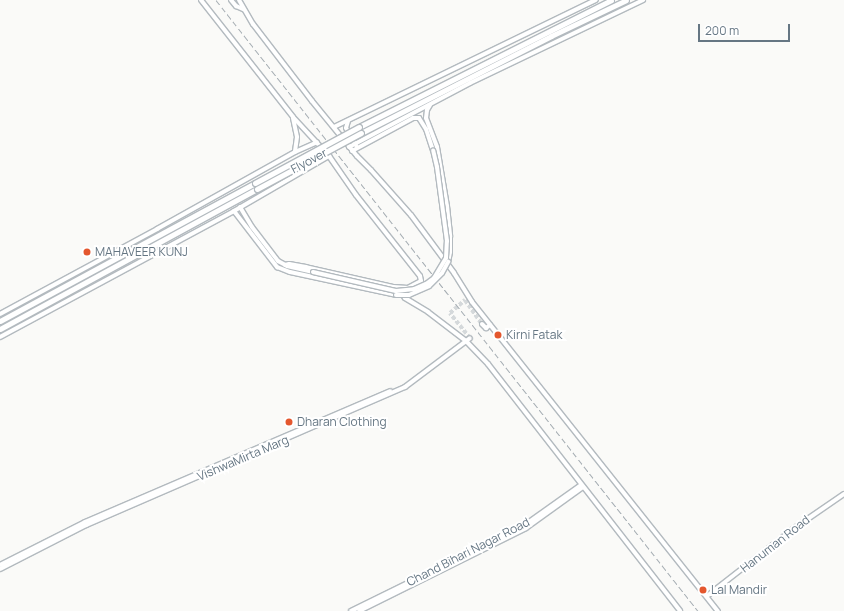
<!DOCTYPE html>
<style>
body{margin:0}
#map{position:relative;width:844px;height:611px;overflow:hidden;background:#fafaf8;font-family:Manrope,sans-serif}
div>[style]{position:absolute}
.secondary-tunnel>*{height:4px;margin-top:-2px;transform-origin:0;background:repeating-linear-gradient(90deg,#d5d9db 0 4px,transparent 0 6px)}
.roads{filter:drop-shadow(1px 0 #b3babf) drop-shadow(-1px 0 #b3babf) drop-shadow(0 1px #b3babf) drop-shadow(0 -1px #b3babf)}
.secondary>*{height:4px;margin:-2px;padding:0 2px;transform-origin:2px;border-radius:2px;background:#fff}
.highway>*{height:5px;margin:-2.5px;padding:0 2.5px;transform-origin:2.5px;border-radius:2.5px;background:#fff}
.rail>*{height:1px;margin-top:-0.5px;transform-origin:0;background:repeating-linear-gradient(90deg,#a2aab0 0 6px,transparent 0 9px)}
.bridges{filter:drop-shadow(1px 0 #b3babf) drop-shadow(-1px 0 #b3babf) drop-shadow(0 1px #b3babf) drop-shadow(0 -1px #b3babf)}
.secondary-bridge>*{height:4px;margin:-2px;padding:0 2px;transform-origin:2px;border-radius:2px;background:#fff}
.highway-bridge>*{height:5px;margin:-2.5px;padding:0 2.5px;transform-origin:2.5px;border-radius:2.5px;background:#fff}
.dots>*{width:11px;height:11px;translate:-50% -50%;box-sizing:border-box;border:2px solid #fff;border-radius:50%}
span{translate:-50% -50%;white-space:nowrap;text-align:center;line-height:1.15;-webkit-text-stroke:4px #fff;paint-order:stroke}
.street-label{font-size:12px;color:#657683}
.poi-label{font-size:12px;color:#657683}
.left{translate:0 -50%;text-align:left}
.scale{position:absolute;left:698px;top:24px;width:92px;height:18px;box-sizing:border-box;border:2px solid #657683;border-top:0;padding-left:5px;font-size:12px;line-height:14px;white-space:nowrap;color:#657683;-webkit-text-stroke:3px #fff;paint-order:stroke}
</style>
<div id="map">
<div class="secondary-tunnel">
<div style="left:470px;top:338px;width:32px;rotate:-129deg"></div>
<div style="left:450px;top:313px;width:20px;rotate:-41deg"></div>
<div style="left:465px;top:300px;width:29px;rotate:55deg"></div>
</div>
<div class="roads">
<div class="secondary">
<div style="left:201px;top:0;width:149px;rotate:51.8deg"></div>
<div style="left:293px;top:117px;width:53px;rotate:47.3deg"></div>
<div style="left:329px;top:156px;width:47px;rotate:55.3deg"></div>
<div style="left:356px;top:195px;width:103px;rotate:51.7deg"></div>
<div style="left:420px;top:276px;width:5px;rotate:79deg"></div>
<div style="left:421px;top:281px;width:15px;rotate:152deg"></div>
<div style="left:408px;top:288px;width:15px;rotate:-176deg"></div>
<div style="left:393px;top:287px;width:89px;rotate:-167.1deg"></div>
<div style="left:306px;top:267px;width:17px;rotate:-170deg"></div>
<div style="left:289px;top:264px;width:4px;rotate:166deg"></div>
<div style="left:231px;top:0;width:8px;rotate:50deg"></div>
<div style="left:236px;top:6px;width:8px;rotate:23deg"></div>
<div style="left:239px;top:0;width:28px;rotate:60deg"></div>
<div style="left:253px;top:24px;width:97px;rotate:52.5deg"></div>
<div style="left:312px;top:101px;width:71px;rotate:50.7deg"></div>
<div style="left:357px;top:156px;width:20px;rotate:45deg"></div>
<div style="left:371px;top:170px;width:60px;rotate:48.4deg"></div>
<div style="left:411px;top:215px;width:72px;rotate:53.4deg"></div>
<div style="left:454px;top:273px;width:34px;rotate:58deg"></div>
<div style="left:472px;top:302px;width:395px;rotate:51.5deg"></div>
<div style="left:430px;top:105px;width:6px;rotate:121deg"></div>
<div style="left:427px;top:110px;width:8px;rotate:97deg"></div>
<div style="left:426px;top:118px;width:31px;rotate:69deg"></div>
<div style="left:437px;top:147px;width:60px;rotate:80.4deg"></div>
<div style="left:447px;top:206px;width:31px;rotate:84deg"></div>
<div style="left:450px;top:237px;width:15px;rotate:90deg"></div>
<div style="left:450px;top:252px;width:10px;rotate:101deg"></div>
<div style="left:293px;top:118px;width:19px;rotate:78deg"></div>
<div style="left:297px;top:137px;width:15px;rotate:98deg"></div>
<div style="left:348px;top:121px;width:7px;rotate:106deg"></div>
<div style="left:346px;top:128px;width:20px;rotate:60deg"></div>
<div style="left:334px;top:127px;width:291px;rotate:-25.9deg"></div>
<div style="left:349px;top:147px;width:137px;rotate:-27.9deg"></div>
<div style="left:470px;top:83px;width:192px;rotate:-25.6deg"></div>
<div style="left:352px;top:151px;width:69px;rotate:-28.4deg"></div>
<div style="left:413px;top:118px;width:6px"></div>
<div style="left:419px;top:118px;width:13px;rotate:58deg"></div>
<div style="left:426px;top:129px;width:22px;rotate:72deg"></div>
<div style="left:240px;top:207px;width:23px;rotate:59deg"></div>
<div style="left:252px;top:227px;width:43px;rotate:52.6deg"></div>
<div style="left:278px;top:261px;width:10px;rotate:29deg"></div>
<div style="left:287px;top:266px;width:27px;rotate:13deg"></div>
<div style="left:234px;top:211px;width:71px;rotate:52.5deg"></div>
<div style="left:277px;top:267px;width:14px;rotate:21deg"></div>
<div style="left:290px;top:272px;width:108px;rotate:12.2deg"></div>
<div style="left:398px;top:288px;width:12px;rotate:55deg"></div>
<div style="left:405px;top:298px;width:27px;rotate:31deg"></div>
<div style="left:428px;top:312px;width:48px;rotate:37.3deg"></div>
<div style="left:466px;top:341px;width:32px;rotate:46deg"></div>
<div style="left:488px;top:364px;width:313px;rotate:52.1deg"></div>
<div style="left:0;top:314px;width:179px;rotate:-28.4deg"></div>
<div style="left:157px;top:229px;width:158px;rotate:-29.2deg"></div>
<div style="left:295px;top:152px;width:24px;rotate:-24deg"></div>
<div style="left:482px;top:324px;width:6px;rotate:45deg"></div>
<div style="left:486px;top:328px;width:5px;rotate:-37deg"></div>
<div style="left:0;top:337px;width:266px;rotate:-28.3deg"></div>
<div style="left:234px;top:211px;width:110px;rotate:-30.1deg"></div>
<div style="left:0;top:565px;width:95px;rotate:-26.8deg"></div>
<div style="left:85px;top:522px;width:332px;rotate:-23.2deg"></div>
<div style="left:0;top:569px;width:97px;rotate:-27.1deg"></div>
<div style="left:86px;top:525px;width:348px;rotate:-23.4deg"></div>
<div style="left:405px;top:387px;width:81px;rotate:-37deg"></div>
<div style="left:707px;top:596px;width:109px;rotate:-37.9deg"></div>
<div style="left:793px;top:529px;width:62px;rotate:-34.5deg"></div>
<div style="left:351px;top:611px;width:191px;rotate:-26.2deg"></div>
<div style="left:522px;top:527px;width:72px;rotate:-35.4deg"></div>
<div style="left:359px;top:611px;width:186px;rotate:-26.4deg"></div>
<div style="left:526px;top:528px;width:70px;rotate:-35.7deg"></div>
</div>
<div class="highway">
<div style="left:359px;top:127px;width:282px;rotate:-26.7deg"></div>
<div style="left:361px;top:133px;width:213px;rotate:-27deg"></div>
<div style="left:551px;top:36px;width:83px;rotate:-25.6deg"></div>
<div style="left:0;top:321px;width:290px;rotate:-28.4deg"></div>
<div style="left:0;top:329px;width:293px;rotate:-28.6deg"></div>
</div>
</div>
<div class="rail">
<div style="left:216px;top:0;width:778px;rotate:51.73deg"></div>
</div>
<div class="bridges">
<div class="secondary-bridge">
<div style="left:313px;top:272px;width:85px;rotate:12.9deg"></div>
<div style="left:396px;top:291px;width:18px;rotate:-6deg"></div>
<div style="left:414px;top:289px;width:13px;rotate:-23deg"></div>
<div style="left:426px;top:284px;width:10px;rotate:-37deg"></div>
<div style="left:434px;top:278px;width:23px;rotate:-59deg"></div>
<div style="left:446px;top:258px;width:17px;rotate:-87deg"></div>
<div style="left:447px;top:241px;width:75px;rotate:-97.7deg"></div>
<div style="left:437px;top:167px;width:17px;rotate:-103deg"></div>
<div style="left:396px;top:295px;width:13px"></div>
<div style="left:409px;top:295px;width:22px;rotate:-24deg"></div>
<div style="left:429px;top:286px;width:18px;rotate:-45deg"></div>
<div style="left:442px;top:273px;width:13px;rotate:-61deg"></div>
</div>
<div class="highway-bridge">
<div style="left:255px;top:183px;width:118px;rotate:-28.3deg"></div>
<div style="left:257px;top:189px;width:118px;rotate:-28.3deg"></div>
</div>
</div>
<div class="dots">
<div style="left:87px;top:252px;background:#e4572e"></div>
<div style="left:498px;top:335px;background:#e4572e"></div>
<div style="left:289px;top:422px;background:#e4572e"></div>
<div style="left:703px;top:590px;background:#e4572e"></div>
</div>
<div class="street-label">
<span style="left:309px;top:161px;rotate:-28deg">Flyover</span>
<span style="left:243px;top:458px;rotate:-23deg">VishwaMirta Marg</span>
<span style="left:775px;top:544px;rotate:-38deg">Hanuman Road</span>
<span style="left:468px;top:552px;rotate:-27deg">Chand Bihari Nagar Road</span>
</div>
<div class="poi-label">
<span class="left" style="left:95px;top:252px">MAHAVEER KUNJ</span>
<span class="left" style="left:506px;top:335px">Kirni Fatak</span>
<span class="left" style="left:297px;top:422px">Dharan Clothing</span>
<span class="left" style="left:711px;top:590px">Lal Mandir</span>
</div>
<div class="scale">200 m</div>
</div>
